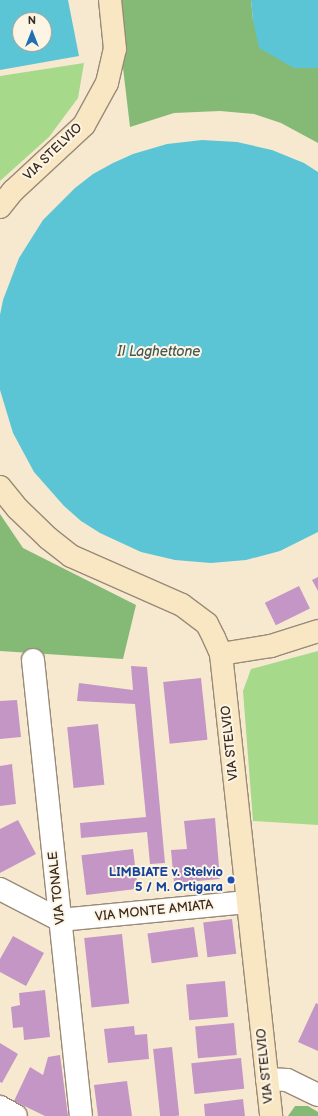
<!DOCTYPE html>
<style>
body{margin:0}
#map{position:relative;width:318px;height:1116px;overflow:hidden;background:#f7e9d0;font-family:"Balsamiq Sans",sans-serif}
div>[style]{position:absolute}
.green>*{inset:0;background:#a6da8a}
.forest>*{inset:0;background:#84ba76}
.water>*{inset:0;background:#5bc5d5}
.building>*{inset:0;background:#c496c5;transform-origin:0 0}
.roads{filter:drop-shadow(1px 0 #998a77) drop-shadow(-1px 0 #998a77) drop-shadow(0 1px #998a77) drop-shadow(0 -1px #998a77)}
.street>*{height:22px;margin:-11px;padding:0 11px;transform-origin:11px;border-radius:11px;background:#fff}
.secondary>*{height:22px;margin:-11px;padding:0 11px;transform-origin:11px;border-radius:11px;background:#f9e7c3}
.dots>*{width:11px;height:11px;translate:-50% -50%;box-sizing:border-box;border:2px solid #fcf5e5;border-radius:50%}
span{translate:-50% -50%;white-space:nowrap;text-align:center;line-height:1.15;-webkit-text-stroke:4px #fcf5e5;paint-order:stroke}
.street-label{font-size:13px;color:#3b2a1e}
.transit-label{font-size:13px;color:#164399;font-weight:700}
.right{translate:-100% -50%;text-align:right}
.water-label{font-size:14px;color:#455855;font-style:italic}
.north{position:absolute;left:12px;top:12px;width:40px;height:40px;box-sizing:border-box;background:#fcf5e5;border:1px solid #afa495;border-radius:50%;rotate:0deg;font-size:11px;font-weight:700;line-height:16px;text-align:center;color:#3b2a1e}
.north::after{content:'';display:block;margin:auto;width:14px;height:18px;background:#1f6fb2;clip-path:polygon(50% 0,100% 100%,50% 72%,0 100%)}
</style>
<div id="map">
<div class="green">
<div style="clip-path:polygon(84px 63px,78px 98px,49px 137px,0 181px,0 76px)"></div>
<div style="clip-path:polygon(318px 651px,318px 825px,253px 821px,243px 691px,251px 669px)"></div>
</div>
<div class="forest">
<div style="clip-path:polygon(115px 0,251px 0,253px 20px,294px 68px,318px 68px,318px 143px,281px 123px,254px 114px,220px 111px,174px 113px,130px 127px)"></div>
<div style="clip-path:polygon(0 514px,23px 548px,136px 605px,123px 659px,0 651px)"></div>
<div style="clip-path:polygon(295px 1106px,308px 1106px,318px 1112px,318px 1116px,288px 1116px)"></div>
</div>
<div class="water">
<div style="clip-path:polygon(evenodd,0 0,68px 0,79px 56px,0 70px,0 0,20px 20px,44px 20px,44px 44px,20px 44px,20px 20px)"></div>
<div style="clip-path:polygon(251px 0,318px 0,318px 68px,294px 68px,259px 48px,253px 20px)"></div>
<div style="clip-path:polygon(202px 140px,237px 142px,272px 150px,304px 163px,318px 172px,318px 532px,280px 551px,246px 560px,211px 563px,175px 560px,141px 552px,100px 533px,81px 521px,64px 506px,34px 472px,13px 433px,0 390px,0 315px,3px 300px,19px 258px,43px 220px,75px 188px,93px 174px,113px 163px,133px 154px,167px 144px)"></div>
</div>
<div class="building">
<div style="clip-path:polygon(318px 577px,318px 591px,312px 580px)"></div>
<div style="left:299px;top:586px;width:25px;height:38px;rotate:64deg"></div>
<div style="clip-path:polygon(131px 666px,147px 667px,165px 863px,150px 864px,147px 832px,81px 838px,80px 823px,146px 817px,135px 704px,77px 701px,79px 683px,133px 690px)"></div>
<div style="left:201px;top:678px;width:62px;height:38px;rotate:84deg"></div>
<div style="clip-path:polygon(17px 700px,21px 737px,0 739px,0 701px)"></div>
<div style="left:98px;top:724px;width:61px;height:31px;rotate:84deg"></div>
<div style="clip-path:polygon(12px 764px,16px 804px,0 806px,0 766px)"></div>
<div style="clip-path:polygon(215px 818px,220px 879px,174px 883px,171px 850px,187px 849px,184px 821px)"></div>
<div style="clip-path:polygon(18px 820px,36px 854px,0 873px,0 829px)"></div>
<div style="left:133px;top:849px;width:40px;height:52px;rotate:83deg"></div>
<div style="left:232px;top:919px;width:35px;height:29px;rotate:83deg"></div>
<div style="left:194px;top:927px;width:30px;height:47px;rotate:82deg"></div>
<div style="left:122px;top:934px;width:70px;height:38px;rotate:84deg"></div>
<div style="clip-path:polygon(13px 936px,44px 953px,26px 986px,0 972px,0 959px)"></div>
<div style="left:225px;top:981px;width:36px;height:39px;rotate:85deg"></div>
<div style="clip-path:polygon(45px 990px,50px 1037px,24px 1040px,23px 1027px,13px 1028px,11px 1007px,20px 1005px,19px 993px)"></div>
<div style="clip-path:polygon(316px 1003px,318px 1004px,318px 1051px,298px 1042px)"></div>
<div style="left:234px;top:1023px;width:32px;height:39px;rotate:85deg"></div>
<div style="clip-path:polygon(134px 1026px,135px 1035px,147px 1034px,149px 1059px,108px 1063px,104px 1029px)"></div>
<div style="clip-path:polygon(0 1043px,18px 1054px,2px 1083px,0 1082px)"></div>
<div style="left:172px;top:1047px;width:69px;height:19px;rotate:84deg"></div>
<div style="clip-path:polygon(60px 1055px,68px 1116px,45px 1116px,14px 1101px,30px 1067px,43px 1075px,48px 1057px)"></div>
<div style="left:241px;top:1058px;width:31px;height:50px;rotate:84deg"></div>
<div style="clip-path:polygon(127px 1081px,132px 1116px,98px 1116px,94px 1085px)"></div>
<div style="clip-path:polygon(243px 1099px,245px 1116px,205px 1116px,204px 1104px)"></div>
</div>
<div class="roads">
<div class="street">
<div style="left:33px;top:660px;width:459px;rotate:84deg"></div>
<div style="left:0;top:889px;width:68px;rotate:27.3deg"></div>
<div style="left:60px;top:920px;width:188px;rotate:-5.5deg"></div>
<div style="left:267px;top:1079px;width:20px;rotate:3deg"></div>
<div style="left:287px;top:1080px;width:34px;rotate:26deg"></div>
<div style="left:0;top:1107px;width:18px;rotate:29deg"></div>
</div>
<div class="secondary">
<div style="left:0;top:207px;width:21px;rotate:-51deg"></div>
<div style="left:13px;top:191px;width:97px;rotate:-42.9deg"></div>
<div style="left:84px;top:125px;width:48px;rotate:-61.3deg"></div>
<div style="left:107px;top:83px;width:35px;rotate:-77deg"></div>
<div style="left:115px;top:49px;width:49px;rotate:-95.8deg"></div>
<div style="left:0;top:487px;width:28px;rotate:51deg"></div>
<div style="left:18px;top:509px;width:42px;rotate:44deg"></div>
<div style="left:48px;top:538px;width:29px;rotate:38deg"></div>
<div style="left:71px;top:556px;width:121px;rotate:23.8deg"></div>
<div style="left:182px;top:605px;width:31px;rotate:37deg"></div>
<div style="left:207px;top:624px;width:16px;rotate:63deg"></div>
<div style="left:214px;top:638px;width:17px;rotate:66deg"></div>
<div style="left:221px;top:654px;width:465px;rotate:83.8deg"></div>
<div style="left:221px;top:654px;width:51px;rotate:-9.1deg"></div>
<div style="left:271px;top:646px;width:49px;rotate:-17.7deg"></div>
</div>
</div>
<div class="dots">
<div style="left:231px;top:880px;background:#1a4fb4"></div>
</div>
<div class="street-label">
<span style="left:53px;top:152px;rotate:-44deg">VIA STELVIO</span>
<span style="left:230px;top:743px;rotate:-96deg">VIA STELVIO</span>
<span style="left:57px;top:888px;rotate:-96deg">VIA TONALE</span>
<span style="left:154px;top:911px;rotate:-6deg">VIA MONTE AMIATA</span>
<span style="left:265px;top:1066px;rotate:-96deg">VIA STELVIO</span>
</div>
<div class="transit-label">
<span class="right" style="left:223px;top:880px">LIMBIATE v. Stelvio<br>5 / M. Ortigara</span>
</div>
<div class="water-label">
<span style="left:159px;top:352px">Il Laghettone</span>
</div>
<div class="north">N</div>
</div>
